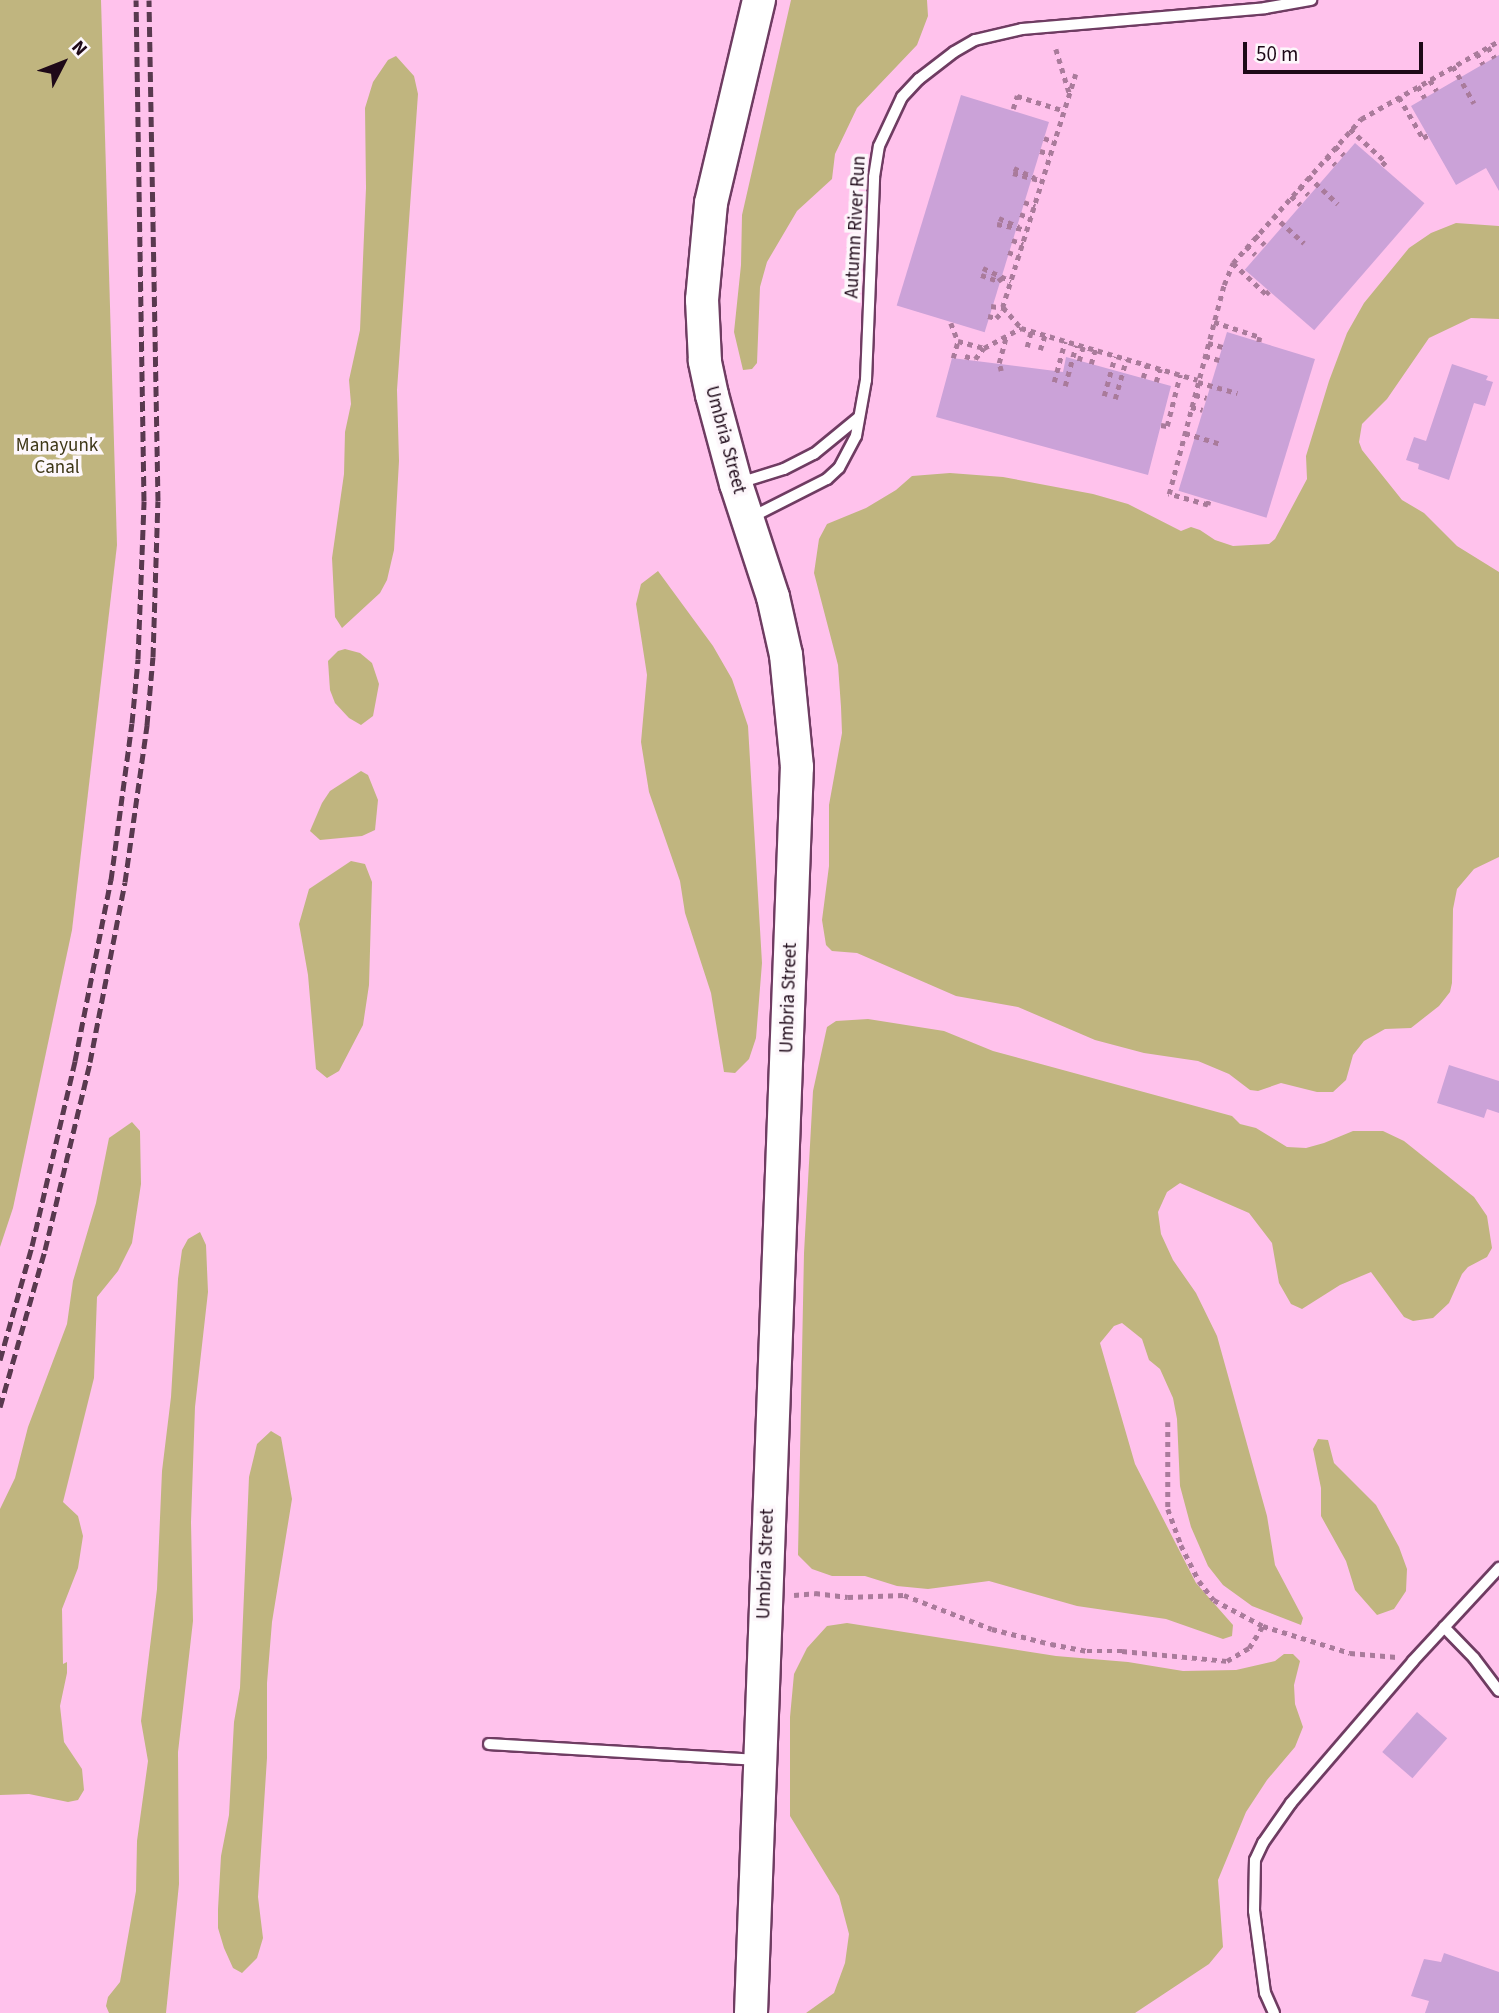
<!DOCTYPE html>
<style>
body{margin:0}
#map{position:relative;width:1499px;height:2013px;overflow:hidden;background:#ffc2ec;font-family:"Source Sans 3",sans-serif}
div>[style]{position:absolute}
.green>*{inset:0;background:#c0b57f}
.building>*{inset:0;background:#cba2d8;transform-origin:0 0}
.path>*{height:4.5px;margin-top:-2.25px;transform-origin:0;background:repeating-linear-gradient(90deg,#a97b9b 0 5px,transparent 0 10px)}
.roads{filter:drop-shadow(2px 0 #6f3c62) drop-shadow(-2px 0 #6f3c62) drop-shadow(0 2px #6f3c62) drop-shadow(0 -2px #6f3c62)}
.lane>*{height:10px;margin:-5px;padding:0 5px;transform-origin:5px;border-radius:5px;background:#fff}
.secondary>*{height:32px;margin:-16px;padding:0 16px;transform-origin:16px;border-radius:16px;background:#fff}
.rail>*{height:5px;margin-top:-2.5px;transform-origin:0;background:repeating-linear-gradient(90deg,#59394f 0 10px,transparent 0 15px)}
span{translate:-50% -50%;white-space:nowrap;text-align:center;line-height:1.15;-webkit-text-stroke:7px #fdf7fb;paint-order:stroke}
.street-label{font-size:19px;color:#1e0918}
.park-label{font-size:19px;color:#3d3615}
.north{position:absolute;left:28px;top:28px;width:70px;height:70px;-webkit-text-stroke:5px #fdf7fb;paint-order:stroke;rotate:48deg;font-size:19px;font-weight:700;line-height:28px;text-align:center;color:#1e0918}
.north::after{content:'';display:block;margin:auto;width:24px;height:32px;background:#1e0918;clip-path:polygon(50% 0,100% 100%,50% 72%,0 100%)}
.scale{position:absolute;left:1243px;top:42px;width:180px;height:32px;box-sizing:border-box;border:4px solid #1e0918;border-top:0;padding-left:9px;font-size:21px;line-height:24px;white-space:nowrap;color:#1e0918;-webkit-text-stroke:5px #fdf7fb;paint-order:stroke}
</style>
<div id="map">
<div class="green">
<div style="clip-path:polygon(0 0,101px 0,117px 545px,72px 930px,13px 1208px,0 1247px)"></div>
<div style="clip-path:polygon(791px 0,927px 0,928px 16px,917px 45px,857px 108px,835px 154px,832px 179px,797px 211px,767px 262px,760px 287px,757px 363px,752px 369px,743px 370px,734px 332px,741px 265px,742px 215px)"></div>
<div style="clip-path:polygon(396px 56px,414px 76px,418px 94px,397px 390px,399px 461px,394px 550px,387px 580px,380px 593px,342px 628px,335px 617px,332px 558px,344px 474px,345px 432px,351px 404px,349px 380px,360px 330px,366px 188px,365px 108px,373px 82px,388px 60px)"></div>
<div style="clip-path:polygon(1456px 223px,1499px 226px,1499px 319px,1471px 318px,1429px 338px,1387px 399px,1362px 424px,1359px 442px,1362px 450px,1402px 500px,1424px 513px,1457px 546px,1499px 572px,1499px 857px,1474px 869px,1457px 889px,1453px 909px,1452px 983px,1450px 992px,1439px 1006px,1411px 1028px,1385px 1029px,1364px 1041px,1353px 1055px,1346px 1080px,1333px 1092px,1317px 1092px,1281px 1083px,1258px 1091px,1250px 1090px,1229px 1074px,1198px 1061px,1144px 1053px,1095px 1040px,1018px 1007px,956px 996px,857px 953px,832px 951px,826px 945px,822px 920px,829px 866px,829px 805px,842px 733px,841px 707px,838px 665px,814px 573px,819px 539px,827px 524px,866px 508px,896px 490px,912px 476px,950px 473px,1003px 477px,1093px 494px,1128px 504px,1181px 531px,1191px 527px,1200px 530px,1215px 540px,1233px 546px,1269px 544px,1275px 539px,1307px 479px,1306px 456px,1329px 381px,1347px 333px,1364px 303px,1409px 248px,1431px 233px)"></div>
<div style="clip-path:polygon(658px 571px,713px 646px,732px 679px,748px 726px,762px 963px,756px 1038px,749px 1059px,735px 1073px,724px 1072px,711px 993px,685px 913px,680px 881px,649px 792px,641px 742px,647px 675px,636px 604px,641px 584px)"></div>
<div style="clip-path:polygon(345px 649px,360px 653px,372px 663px,379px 684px,373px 716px,361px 725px,349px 718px,335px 703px,330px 690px,328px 661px,338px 651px)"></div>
<div style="clip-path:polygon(361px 771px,368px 775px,378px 800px,375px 830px,362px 836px,320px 840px,310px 831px,322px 803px,330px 791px)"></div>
<div style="clip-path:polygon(351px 861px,365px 864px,372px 882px,369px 985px,363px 1025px,339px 1071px,327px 1078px,316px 1069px,308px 975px,299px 924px,309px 889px)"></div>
<div style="clip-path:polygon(868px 1019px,944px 1031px,993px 1051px,1232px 1116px,1240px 1124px,1256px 1128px,1287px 1147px,1306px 1148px,1324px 1143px,1353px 1131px,1383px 1131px,1404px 1141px,1474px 1197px,1487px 1216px,1492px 1248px,1487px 1257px,1468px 1267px,1462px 1274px,1449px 1303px,1433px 1318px,1413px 1321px,1404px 1317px,1371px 1272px,1340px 1285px,1302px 1309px,1291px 1304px,1279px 1283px,1272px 1243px,1249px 1213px,1180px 1183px,1167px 1192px,1158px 1212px,1161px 1234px,1173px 1260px,1196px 1293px,1217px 1336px,1267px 1516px,1275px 1565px,1303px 1618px,1301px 1625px,1252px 1606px,1223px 1585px,1208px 1566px,1191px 1527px,1180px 1486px,1177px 1419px,1173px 1398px,1160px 1369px,1149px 1360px,1142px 1339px,1122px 1323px,1114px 1326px,1100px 1343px,1135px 1464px,1196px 1583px,1233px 1625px,1232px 1636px,1223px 1639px,1166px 1619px,1077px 1606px,989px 1581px,928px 1589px,897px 1586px,865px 1576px,832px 1576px,812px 1569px,798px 1555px,804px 1253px,813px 1091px,827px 1027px,836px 1021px)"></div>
<div style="clip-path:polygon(132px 1122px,140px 1131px,141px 1184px,132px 1243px,118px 1271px,97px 1297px,94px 1378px,63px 1502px,78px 1516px,83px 1536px,78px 1568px,62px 1609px,63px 1664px,67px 1662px,67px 1673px,60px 1706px,64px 1742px,82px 1769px,84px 1790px,78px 1800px,68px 1802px,29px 1794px,0 1795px,0 1509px,15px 1478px,28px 1427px,67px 1324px,73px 1281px,96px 1203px,109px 1138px)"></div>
<div style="clip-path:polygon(200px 1232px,206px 1245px,208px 1292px,195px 1407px,191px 1522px,193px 1621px,178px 1752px,179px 1884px,166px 2013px,109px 2013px,106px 2006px,108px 1997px,120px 1982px,136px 1891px,137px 1841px,148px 1761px,141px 1721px,157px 1589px,162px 1471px,171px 1397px,178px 1279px,182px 1250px,188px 1239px)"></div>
<div style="clip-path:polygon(271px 1431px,281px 1437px,292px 1499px,272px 1622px,267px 1683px,267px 1758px,258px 1897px,263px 1938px,257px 1958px,242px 1973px,233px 1968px,224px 1948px,218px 1928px,218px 1909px,221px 1856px,229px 1815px,234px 1722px,240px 1688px,249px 1477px,257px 1444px)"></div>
<div style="clip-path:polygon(1318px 1439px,1328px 1440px,1334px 1463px,1376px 1505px,1399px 1547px,1407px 1569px,1406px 1591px,1394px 1609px,1377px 1615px,1355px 1590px,1346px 1561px,1321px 1516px,1321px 1488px,1313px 1449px)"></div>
<div style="clip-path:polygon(847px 1623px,1056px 1656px,1128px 1662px,1183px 1671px,1236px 1670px,1275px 1661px,1284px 1654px,1293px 1654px,1300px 1661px,1294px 1685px,1295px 1704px,1303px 1727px,1295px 1747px,1267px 1780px,1246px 1812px,1218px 1880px,1223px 1947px,1209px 1964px,1135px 2013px,806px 2013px,834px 1993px,845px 1963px,849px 1934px,839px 1896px,790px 1816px,790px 1717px,794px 1674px,807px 1648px,827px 1626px)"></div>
</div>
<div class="building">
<div style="clip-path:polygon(1499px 55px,1499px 191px,1486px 168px,1456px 185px,1411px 106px)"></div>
<div style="left:961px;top:95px;width:92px;height:220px;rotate:17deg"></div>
<div style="left:1355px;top:143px;width:92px;height:168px;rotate:41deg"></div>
<div style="left:1227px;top:332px;width:92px;height:166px;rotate:17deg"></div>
<div style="clip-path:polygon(1066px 357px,1171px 386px,1148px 475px,936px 417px,952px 358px,1063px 372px)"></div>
<div style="clip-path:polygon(1452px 364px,1488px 376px,1486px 380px,1493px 382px,1485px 406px,1474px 403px,1449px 480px,1418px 469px,1419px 464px,1406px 460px,1414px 437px,1426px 441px)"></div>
<div style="clip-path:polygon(1449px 1065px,1499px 1081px,1499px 1113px,1487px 1109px,1484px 1118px,1437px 1103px)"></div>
<div style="left:1417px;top:1712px;width:40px;height:53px;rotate:41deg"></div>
<div style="clip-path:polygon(1444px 1953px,1499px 1972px,1499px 2013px,1425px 2013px,1429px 2001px,1411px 1996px,1424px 1959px,1441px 1962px)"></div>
</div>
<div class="path">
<div style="left:1488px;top:47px;width:13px;rotate:58deg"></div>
<div style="left:1056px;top:49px;width:48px;rotate:73.1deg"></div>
<div style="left:1477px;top:53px;width:13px;rotate:61deg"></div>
<div style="left:1453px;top:66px;width:43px;rotate:60.4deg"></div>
<div style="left:1076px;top:74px;width:244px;rotate:107.4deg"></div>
<div style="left:1003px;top:307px;width:28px;rotate:49deg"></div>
<div style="left:1021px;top:328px;width:184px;rotate:16.4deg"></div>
<div style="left:1430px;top:80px;width:13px;rotate:58deg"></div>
<div style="left:1418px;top:86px;width:14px;rotate:60deg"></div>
<div style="left:1399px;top:97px;width:48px;rotate:59.7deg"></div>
<div style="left:1423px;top:138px;width:6px;rotate:-31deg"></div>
<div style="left:1013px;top:109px;width:14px;rotate:-73deg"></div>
<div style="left:1017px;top:96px;width:50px;rotate:17.4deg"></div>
<div style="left:1350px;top:129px;width:49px;rotate:42.5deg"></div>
<div style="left:1386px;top:162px;width:6px;rotate:135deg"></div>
<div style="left:1044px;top:138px;width:12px;rotate:20deg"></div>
<div style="left:1335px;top:146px;width:13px;rotate:45deg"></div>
<div style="left:1040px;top:151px;width:11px;rotate:15deg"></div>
<div style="left:1326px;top:156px;width:13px;rotate:42deg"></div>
<div style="left:1014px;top:168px;width:23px;rotate:25deg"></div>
<div style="left:1013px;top:173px;width:31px;rotate:15deg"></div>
<div style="left:1308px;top:176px;width:41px;rotate:43deg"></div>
<div style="left:1299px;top:186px;width:13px;rotate:42deg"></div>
<div style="left:1291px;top:196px;width:13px;rotate:42deg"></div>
<div style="left:1024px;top:202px;width:12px;rotate:20deg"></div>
<div style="left:1020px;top:214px;width:12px;rotate:20deg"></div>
<div style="left:1273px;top:215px;width:42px;rotate:42.1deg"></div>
<div style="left:999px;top:218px;width:22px;rotate:24deg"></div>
<div style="left:997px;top:224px;width:31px;rotate:11deg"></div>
<div style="left:1255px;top:235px;width:14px;rotate:45deg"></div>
<div style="left:1012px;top:240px;width:12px;rotate:20deg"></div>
<div style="left:1246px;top:246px;width:13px;rotate:42deg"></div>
<div style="left:1008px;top:252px;width:12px;rotate:20deg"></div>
<div style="left:1233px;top:263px;width:45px;rotate:43.2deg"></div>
<div style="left:1266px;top:294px;width:4px;rotate:-45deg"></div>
<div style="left:983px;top:268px;width:31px;rotate:25deg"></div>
<div style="left:981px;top:275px;width:18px;rotate:19deg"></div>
<div style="left:998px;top:281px;width:5px;rotate:-37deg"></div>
<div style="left:991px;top:306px;width:12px;rotate:9deg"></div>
<div style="left:988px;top:316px;width:8px;rotate:14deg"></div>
<div style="left:996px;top:318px;width:13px;rotate:-45deg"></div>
<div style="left:1214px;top:322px;width:48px;rotate:18.1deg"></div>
<div style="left:1260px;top:337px;width:5px;rotate:101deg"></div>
<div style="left:951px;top:323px;width:19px;rotate:69deg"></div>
<div style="left:958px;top:341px;width:27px;rotate:15deg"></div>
<div style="left:984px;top:348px;width:42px;rotate:-28.4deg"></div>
<div style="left:1208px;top:343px;width:16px;rotate:15deg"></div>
<div style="left:1027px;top:347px;width:16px;rotate:-76deg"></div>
<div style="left:1040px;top:350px;width:16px;rotate:-72deg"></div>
<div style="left:965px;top:356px;width:10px;rotate:17deg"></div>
<div style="left:975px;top:359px;width:14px;rotate:-51deg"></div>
<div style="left:1205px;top:356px;width:15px;rotate:16deg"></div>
<div style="left:953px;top:358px;width:18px;rotate:-74deg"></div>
<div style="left:1079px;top:361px;width:15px;rotate:-74deg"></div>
<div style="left:1091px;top:364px;width:15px;rotate:-74deg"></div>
<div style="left:1001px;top:371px;width:8px;rotate:-104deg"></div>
<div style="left:999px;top:363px;width:27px;rotate:-75deg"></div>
<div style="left:1143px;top:378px;width:14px;rotate:-73deg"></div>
<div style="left:1054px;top:382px;width:42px;rotate:-75deg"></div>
<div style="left:1156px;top:382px;width:14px;rotate:-73deg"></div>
<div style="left:1198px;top:382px;width:41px;rotate:15.8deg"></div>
<div style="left:1065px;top:386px;width:42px;rotate:-75deg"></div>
<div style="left:1195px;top:395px;width:12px;rotate:14deg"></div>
<div style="left:1104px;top:396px;width:41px;rotate:-74.6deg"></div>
<div style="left:1115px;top:399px;width:41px;rotate:-74.2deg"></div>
<div style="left:1191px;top:407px;width:12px;rotate:14deg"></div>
<div style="left:1161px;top:425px;width:6px;rotate:9deg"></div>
<div style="left:1167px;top:426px;width:53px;rotate:-75.7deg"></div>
<div style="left:1185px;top:433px;width:38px;rotate:17deg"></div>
<div style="left:1209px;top:501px;width:4px;rotate:104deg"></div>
<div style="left:1208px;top:505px;width:41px;rotate:-164.2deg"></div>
<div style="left:1169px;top:494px;width:216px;rotate:-75.3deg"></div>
<div style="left:1224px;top:285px;width:24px;rotate:-68deg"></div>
<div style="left:1233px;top:263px;width:193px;rotate:-48.4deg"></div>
<div style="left:1361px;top:119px;width:159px;rotate:-29.5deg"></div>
<div style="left:1168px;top:1422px;width:87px;rotate:90deg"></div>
<div style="left:1168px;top:1509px;width:38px;rotate:70deg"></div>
<div style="left:1181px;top:1545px;width:40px;rotate:63.4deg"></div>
<div style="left:1199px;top:1581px;width:24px;rotate:52deg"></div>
<div style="left:1214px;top:1600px;width:55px;rotate:28deg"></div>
<div style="left:1263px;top:1626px;width:91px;rotate:17.2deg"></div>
<div style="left:1350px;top:1653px;width:47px;rotate:4.9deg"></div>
<div style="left:794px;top:1595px;width:21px;rotate:-5deg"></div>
<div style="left:815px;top:1593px;width:33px;rotate:7deg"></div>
<div style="left:848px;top:1597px;width:56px;rotate:-2deg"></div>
<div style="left:904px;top:1595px;width:94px;rotate:21.1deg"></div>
<div style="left:992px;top:1629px;width:61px;rotate:14.3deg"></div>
<div style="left:1051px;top:1644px;width:37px;rotate:11deg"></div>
<div style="left:1087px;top:1651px;width:35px"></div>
<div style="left:1122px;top:1651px;width:105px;rotate:5.4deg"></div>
<div style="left:1227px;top:1661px;width:26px;rotate:-31deg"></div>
<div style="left:1249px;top:1648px;width:26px;rotate:-58deg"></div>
</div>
<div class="roads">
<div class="lane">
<div style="left:739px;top:483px;width:47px;rotate:-17.3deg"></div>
<div style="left:784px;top:469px;width:34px;rotate:-27deg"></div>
<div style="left:814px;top:454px;width:57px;rotate:-39.3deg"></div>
<div style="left:750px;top:518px;width:86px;rotate:-26.9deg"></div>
<div style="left:827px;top:479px;width:16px;rotate:-43deg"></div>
<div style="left:839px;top:468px;width:36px;rotate:-62deg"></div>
<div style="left:856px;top:436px;width:57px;rotate:-79.9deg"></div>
<div style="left:866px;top:380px;width:203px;rotate:-87.7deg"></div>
<div style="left:874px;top:177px;width:31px;rotate:-81deg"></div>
<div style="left:879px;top:146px;width:54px;rotate:-64.9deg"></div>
<div style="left:902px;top:97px;width:25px;rotate:-47deg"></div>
<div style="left:919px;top:79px;width:44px;rotate:-37.6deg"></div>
<div style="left:954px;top:52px;width:24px;rotate:-30deg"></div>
<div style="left:975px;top:40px;width:48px;rotate:-13.2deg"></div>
<div style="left:1022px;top:29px;width:244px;rotate:-4.9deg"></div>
<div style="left:1265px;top:8px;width:47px;rotate:-9.9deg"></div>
<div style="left:1444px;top:1627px;width:43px;rotate:45.9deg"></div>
<div style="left:1474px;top:1658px;width:41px;rotate:52.9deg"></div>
<div style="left:489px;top:1744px;width:269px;rotate:3.4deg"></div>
<div style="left:1274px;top:2013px;width:22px;rotate:-114deg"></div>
<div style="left:1265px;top:1993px;width:83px;rotate:-97.6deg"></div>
<div style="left:1254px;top:1911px;width:51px;rotate:-88.9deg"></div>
<div style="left:1255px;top:1860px;width:19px;rotate:-65deg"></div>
<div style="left:1263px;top:1843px;width:49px;rotate:-55deg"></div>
<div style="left:1291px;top:1803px;width:187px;rotate:-49.3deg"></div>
<div style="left:1413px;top:1661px;width:127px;rotate:-47.2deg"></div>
</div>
<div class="secondary">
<div style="left:751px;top:2013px;width:1247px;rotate:-87.89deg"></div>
<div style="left:797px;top:767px;width:113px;rotate:-95.6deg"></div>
<div style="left:786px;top:655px;width:59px;rotate:-102.6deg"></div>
<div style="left:773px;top:597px;width:119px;rotate:-108.1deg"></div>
<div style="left:736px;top:484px;width:92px;rotate:-105.1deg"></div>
<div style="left:712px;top:395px;width:35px;rotate:-102deg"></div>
<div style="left:705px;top:361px;width:61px;rotate:-92.8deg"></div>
<div style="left:702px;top:300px;width:97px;rotate:-84.7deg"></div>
<div style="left:711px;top:203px;width:209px;rotate:-76.7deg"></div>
</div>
</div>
<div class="rail">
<div style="left:0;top:1360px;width:118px;rotate:-74.3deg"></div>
<div style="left:32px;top:1246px;width:190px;rotate:-76.9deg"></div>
<div style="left:75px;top:1061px;width:185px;rotate:-78.8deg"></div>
<div style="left:111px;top:880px;width:158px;rotate:-82.4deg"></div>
<div style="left:132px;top:723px;width:64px;rotate:-84.6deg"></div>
<div style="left:138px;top:659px;width:158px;rotate:-87.8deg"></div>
<div style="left:144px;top:501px;width:501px;rotate:-90.91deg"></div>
<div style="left:0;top:1407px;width:163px;rotate:-74deg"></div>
<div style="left:45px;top:1250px;width:193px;rotate:-76.5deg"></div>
<div style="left:90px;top:1062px;width:183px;rotate:-79deg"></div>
<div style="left:125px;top:882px;width:159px;rotate:-82deg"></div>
<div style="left:147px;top:725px;width:68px;rotate:-85deg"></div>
<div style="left:153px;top:657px;width:156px;rotate:-88.2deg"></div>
<div style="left:158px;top:501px;width:501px;rotate:-91.03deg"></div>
</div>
<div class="street-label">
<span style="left:856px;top:227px;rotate:-87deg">Autumn River Run</span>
<span style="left:725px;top:440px;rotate:75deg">Umbria Street</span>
<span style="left:789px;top:998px;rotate:-88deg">Umbria Street</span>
<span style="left:766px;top:1564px;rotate:-88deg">Umbria Street</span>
</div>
<div class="park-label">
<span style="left:57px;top:457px">Manayunk<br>Canal</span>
</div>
<div class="north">N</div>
<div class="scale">50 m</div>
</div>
